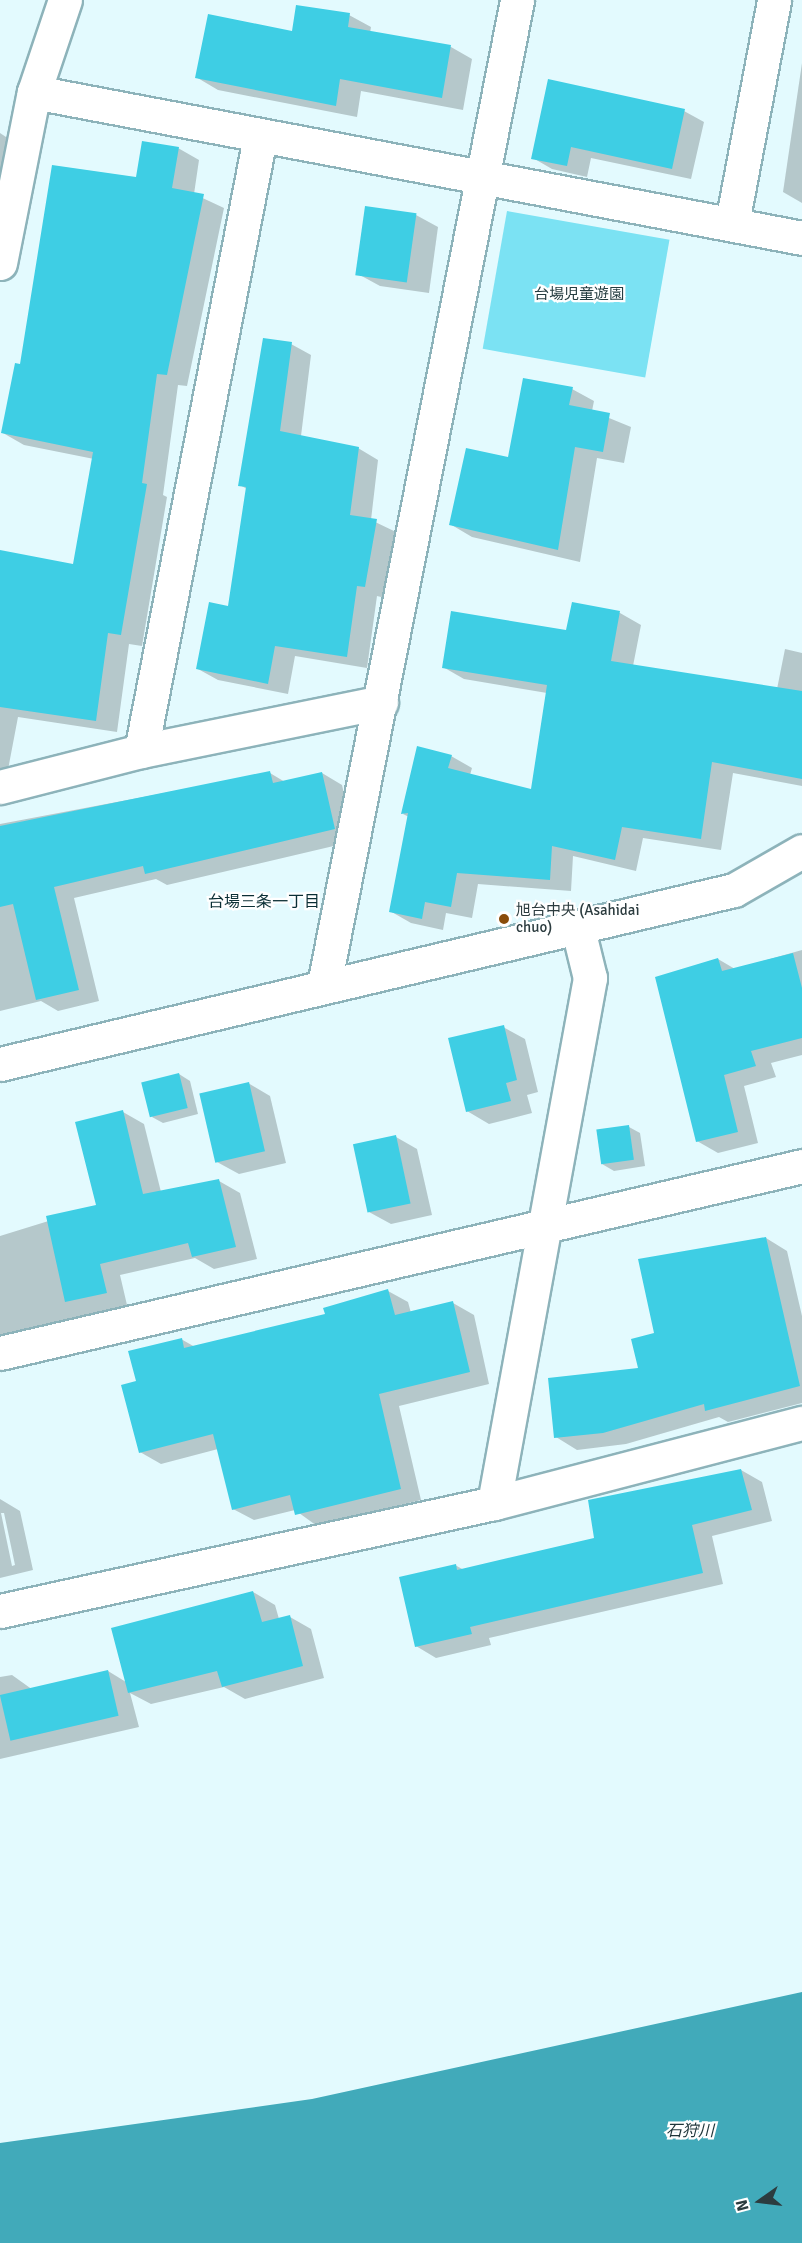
<!DOCTYPE html>
<meta charset="utf-8">
<style>
body{margin:0}
#map{position:relative;width:802px;height:2243px;overflow:hidden;background:#e3fafe;font-family:Signika,"Noto Sans JP",sans-serif}
div>[style]{position:absolute}
.green>*{inset:0;background:#7be2f3;transform-origin:0 0}
.water>*{inset:0;background:#41aaba}
.shadow>*{inset:0;background:#0003}
.building>*{inset:0;background:#3ecee4;transform-origin:0 0}
.roads{filter:drop-shadow(2px 0 #8db3ba) drop-shadow(-2px 0 #8db3ba) drop-shadow(0 2px #8db3ba) drop-shadow(0 -2px #8db3ba)}
.minor>*{height:33px;margin:-16.5px;padding:0 16.5px;transform-origin:16.5px;border-radius:16.5px;background:#fff}
.tertiary>*{height:33px;margin:-16.5px;padding:0 16.5px;transform-origin:16.5px;border-radius:16.5px;background:#fff}
.dots>*{width:16px;height:16px;translate:-50% -50%;box-sizing:border-box;border:3px solid #fff;border-radius:50%}
span{translate:-50% -50%;white-space:nowrap;text-align:center;line-height:1.15;-webkit-text-stroke:4.5px #fff;paint-order:stroke}
.park-label{font-size:15px;color:#243c40}
.poi-label{font-size:15px;color:#2c3c3f}
.left{translate:0 -50%;text-align:left}
.neighbourhood-label{font-size:16px;color:#0b2f35}
.water-label{font-size:16px;color:#1e353a;font-style:italic}
.north{position:absolute;left:730px;top:2171px;width:60px;height:60px;-webkit-text-stroke:4px #fff;paint-order:stroke;rotate:256deg;font-size:16px;font-weight:700;line-height:24px;text-align:center;color:#2c3c3f}
.north::after{content:'';display:block;margin:auto;width:21px;height:27px;background:#2c3c3f;clip-path:polygon(50% 0,100% 100%,50% 72%,0 100%)}
</style>
<div id="map">
<div class="green">
<div style="left:507px;top:211px;width:165px;height:140px;rotate:10deg"></div>
</div>
<div class="water">
<div style="clip-path:polygon(802px 1992px,802px 2243px,0 2243px,0 2143px,312px 2099px)"></div>
</div>
<div class="shadow">
<div style="clip-path:polygon(349px 15px,371px 27px,370px 33px,451px 47px,472px 59px,463px 110px,361px 91px,357px 117px,218px 90px,196px 77px)"></div>
<div style="clip-path:polygon(802px 63px,802px 203px,783px 192px)"></div>
<div style="clip-path:polygon(684px 111px,704px 122px,691px 179px,591px 158px,587px 177px,552px 169px,533px 158px)"></div>
<div style="clip-path:polygon(0 133px,9px 139px,0 185px)"></div>
<div style="clip-path:polygon(178px 148px,199px 160px,194px 194px,224px 208px,187px 386px,178px 385px,163px 495px,167px 497px,142px 646px,129px 644px,117px 732px,18px 717px,7px 775px,0 773px,0 551px,75px 566px,94px 459px,24px 445px,3px 433px,21px 366px,138px 179px)"></div>
<div style="clip-path:polygon(416px 215px,438px 227px,429px 293px,380px 286px,358px 274px)"></div>
<div style="clip-path:polygon(291px 344px,311px 355px,301px 436px,358px 448px,378px 460px,371px 520px,396px 532px,385px 598px,377px 596px,367px 668px,295px 656px,288px 694px,218px 680px,198px 669px,229px 608px,247px 489px,240px 485px)"></div>
<div style="clip-path:polygon(572px 389px,594px 401px,592px 411px,631px 427px,624px 463px,597px 458px,580px 562px,472px 537px,450px 524px)"></div>
<div style="clip-path:polygon(573px 604px,620px 613px,641px 625px,633px 666px,777px 689px,785px 649px,802px 653px,802px 786px,733px 773px,721px 850px,643px 838px,636px 871px,573px 856px,571px 891px,478px 884px,472px 918px,446px 913px,443px 930px,411px 923px,390px 911px,409px 817px,403px 814px,451px 756px,472px 768px,470px 775px,532px 790px,547px 693px,464px 679px,443px 667px,568px 632px)"></div>
<div style="clip-path:polygon(270px 773px,285px 782px,322px 773px,342px 785px,355px 841px,167px 885px,156px 879px,74px 898px,99px 1001px,58px 1011px,41px 1001px,0 1011px,0 824px)"></div>
<div style="clip-path:polygon(802px 950px,802px 1055px,771px 1063px,776px 1077px,744px 1086px,758px 1143px,718px 1153px,697px 1141px,718px 959px,735px 969px)"></div>
<div style="clip-path:polygon(503px 1027px,525px 1039px,538px 1092px,527px 1095px,532px 1113px,489px 1124px,467px 1111px)"></div>
<div style="clip-path:polygon(179px 1074px,190px 1081px,198px 1114px,163px 1123px,152px 1117px)"></div>
<div style="clip-path:polygon(248px 1083px,270px 1096px,286px 1163px,239px 1174px,217px 1162px)"></div>
<div style="clip-path:polygon(123px 1112px,144px 1124px,161px 1192px,219px 1181px,240px 1193px,257px 1259px,214px 1269px,195px 1258px,120px 1275px,127px 1305px,0 1337px,0 1236px,97px 1206px)"></div>
<div style="clip-path:polygon(629px 1127px,640px 1133px,645px 1166px,614px 1171px,602px 1164px)"></div>
<div style="clip-path:polygon(396px 1137px,417px 1149px,432px 1215px,391px 1224px,369px 1212px)"></div>
<div style="clip-path:polygon(766px 1238px,787px 1251px,802px 1316px,802px 1403px,728px 1422px,719px 1417px,626px 1444px,577px 1450px,556px 1437px,640px 1369px,656px 1335px)"></div>
<div style="clip-path:polygon(388px 1291px,408px 1302px,411px 1313px,453px 1303px,474px 1315px,489px 1384px,399px 1406px,421px 1500px,317px 1526px,295px 1510px,254px 1520px,233px 1509px,218px 1449px,161px 1464px,140px 1452px,138px 1382px,181px 1339px,195px 1347px,326px 1316px)"></div>
<div style="clip-path:polygon(741px 1470px,762px 1482px,772px 1521px,712px 1536px,723px 1584px,489px 1638px,491px 1645px,436px 1658px,416px 1646px,455px 1565px,464px 1570px,596px 1539px)"></div>
<div style="clip-path:polygon(evenodd,0 1499px,20px 1511px,33px 1570px,0 1578px,0 1499px,1px 1513px,4px 1513px,15px 1565px,12px 1566px,1px 1513px)"></div>
<div style="clip-path:polygon(253px 1592px,275px 1605px,279px 1619px,290px 1617px,311px 1629px,324px 1678px,245px 1699px,224px 1687px,151px 1704px,130px 1693px,139px 1727px,0 1759px,0 1677px,12px 1675px,33px 1690px,108px 1671px,126px 1682px)"></div>
</div>
<div class="building">
<div style="clip-path:polygon(296px 5px,350px 13px,348px 27px,451px 45px,442px 98px,340px 79px,336px 106px,195px 78px,208px 14px,292px 31px)"></div>
<div style="clip-path:polygon(548px 79px,685px 109px,672px 169px,571px 147px,567px 166px,531px 159px)"></div>
<div style="clip-path:polygon(142px 141px,179px 147px,172px 188px,204px 194px,167px 375px,157px 374px,142px 483px,147px 484px,121px 635px,108px 633px,96px 721px,0 707px,0 550px,73px 564px,93px 452px,1px 433px,15px 363px,20px 364px,52px 165px,136px 177px)"></div>
<div style="left:365px;top:206px;width:52px;height:70px;rotate:8deg"></div>
<div style="clip-path:polygon(263px 338px,292px 342px,280px 431px,359px 447px,350px 515px,377px 519px,365px 587px,357px 586px,347px 657px,275px 646px,268px 684px,196px 669px,209px 602px,228px 606px,246px 487px,238px 486px)"></div>
<div style="clip-path:polygon(523px 378px,573px 387px,569px 405px,610px 413px,603px 452px,575px 447px,558px 550px,449px 525px,466px 448px,508px 457px)"></div>
<div style="clip-path:polygon(572px 602px,620px 611px,611px 661px,802px 691px,802px 779px,712px 762px,701px 839px,622px 827px,615px 860px,552px 846px,550px 880px,457px 873px,451px 907px,425px 902px,422px 919px,389px 912px,408px 813px,401px 814px,417px 746px,452px 755px,448px 768px,531px 789px,547px 685px,442px 668px,451px 611px,566px 630px)"></div>
<div style="clip-path:polygon(270px 771px,273px 783px,322px 772px,335px 829px,145px 874px,143px 866px,54px 887px,79px 990px,36px 1000px,13px 904px,0 907px,0 826px)"></div>
<div style="clip-path:polygon(793px 953px,802px 988px,802px 1038px,751px 1051px,756px 1066px,724px 1075px,738px 1132px,696px 1142px,655px 977px,718px 958px,722px 971px)"></div>
<div style="clip-path:polygon(504px 1025px,517px 1080px,506px 1083px,511px 1101px,466px 1112px,448px 1038px)"></div>
<div style="left:179px;top:1073px;width:36px;height:39px;rotate:76deg"></div>
<div style="left:249px;top:1082px;width:71px;height:51px;rotate:77deg"></div>
<div style="clip-path:polygon(123px 1110px,143px 1194px,219px 1179px,236px 1247px,192px 1257px,188px 1243px,100px 1264px,107px 1293px,65px 1302px,46px 1216px,96px 1205px,75px 1122px)"></div>
<div style="left:629px;top:1125px;width:35px;height:33px;rotate:82deg"></div>
<div style="left:396px;top:1135px;width:70px;height:44px;rotate:78deg"></div>
<div style="clip-path:polygon(766px 1237px,800px 1386px,705px 1411px,704px 1404px,603px 1433px,554px 1438px,548px 1378px,638px 1368px,631px 1339px,654px 1333px,638px 1259px)"></div>
<div style="clip-path:polygon(388px 1289px,395px 1315px,453px 1301px,470px 1372px,379px 1394px,401px 1489px,295px 1515px,290px 1495px,232px 1510px,213px 1434px,139px 1453px,121px 1385px,136px 1381px,128px 1351px,182px 1338px,184px 1348px,325px 1314px,323px 1308px)"></div>
<div style="clip-path:polygon(741px 1469px,752px 1510px,692px 1525px,703px 1573px,470px 1627px,472px 1634px,415px 1647px,399px 1577px,456px 1564px,457px 1570px,594px 1538px,588px 1500px)"></div>
<div style="clip-path:polygon(253px 1591px,262px 1622px,290px 1615px,303px 1666px,222px 1687px,217px 1671px,128px 1693px,111px 1628px)"></div>
<div style="left:108px;top:1670px;width:47px;height:111px;rotate:77deg"></div>
</div>
<div class="roads">
<div class="minor">
<div style="left:34px;top:92px;width:782px;rotate:10.76deg"></div>
<div style="left:732px;top:223px;width:227px;rotate:-79.3deg"></div>
<div style="left:0;top:263px;width:174px;rotate:-78.8deg"></div>
<div style="left:34px;top:92px;width:97px;rotate:-71.4deg"></div>
<div style="left:141px;top:751px;width:625px;rotate:-79.03deg"></div>
<div style="left:0;top:787px;width:146px;rotate:-14.3deg"></div>
<div style="left:141px;top:751px;width:245px;rotate:-11.5deg"></div>
<div style="left:324px;top:985px;width:1004px;rotate:-78.91deg"></div>
<div style="left:0;top:1353px;width:824px;rotate:-13.12deg"></div>
<div style="left:494px;top:1503px;width:534px;rotate:-79.64deg"></div>
<div style="left:590px;top:978px;width:50px;rotate:-103.8deg"></div>
<div style="left:0;top:1611px;width:506px;rotate:-12.33deg"></div>
<div style="left:494px;top:1503px;width:318px;rotate:-14.6deg"></div>
</div>
<div class="tertiary">
<div style="left:0;top:1064px;width:754px;rotate:-13.34deg"></div>
<div style="left:734px;top:890px;width:78px;rotate:-29.8deg"></div>
</div>
</div>
<div class="dots">
<div style="left:504px;top:919px;background:#894c0a"></div>
</div>
<div class="park-label">
<span style="left:579px;top:295px">台場児童遊園</span>
</div>
<div class="poi-label">
<span class="left" style="left:516px;top:919px">旭台中央 (Asahidai<br>chuo)</span>
</div>
<div class="neighbourhood-label">
<span style="left:264px;top:902px">台場三条一丁目</span>
</div>
<div class="water-label">
<span style="left:690px;top:2131px">石狩川</span>
</div>
<div class="north">N</div>
</div>
